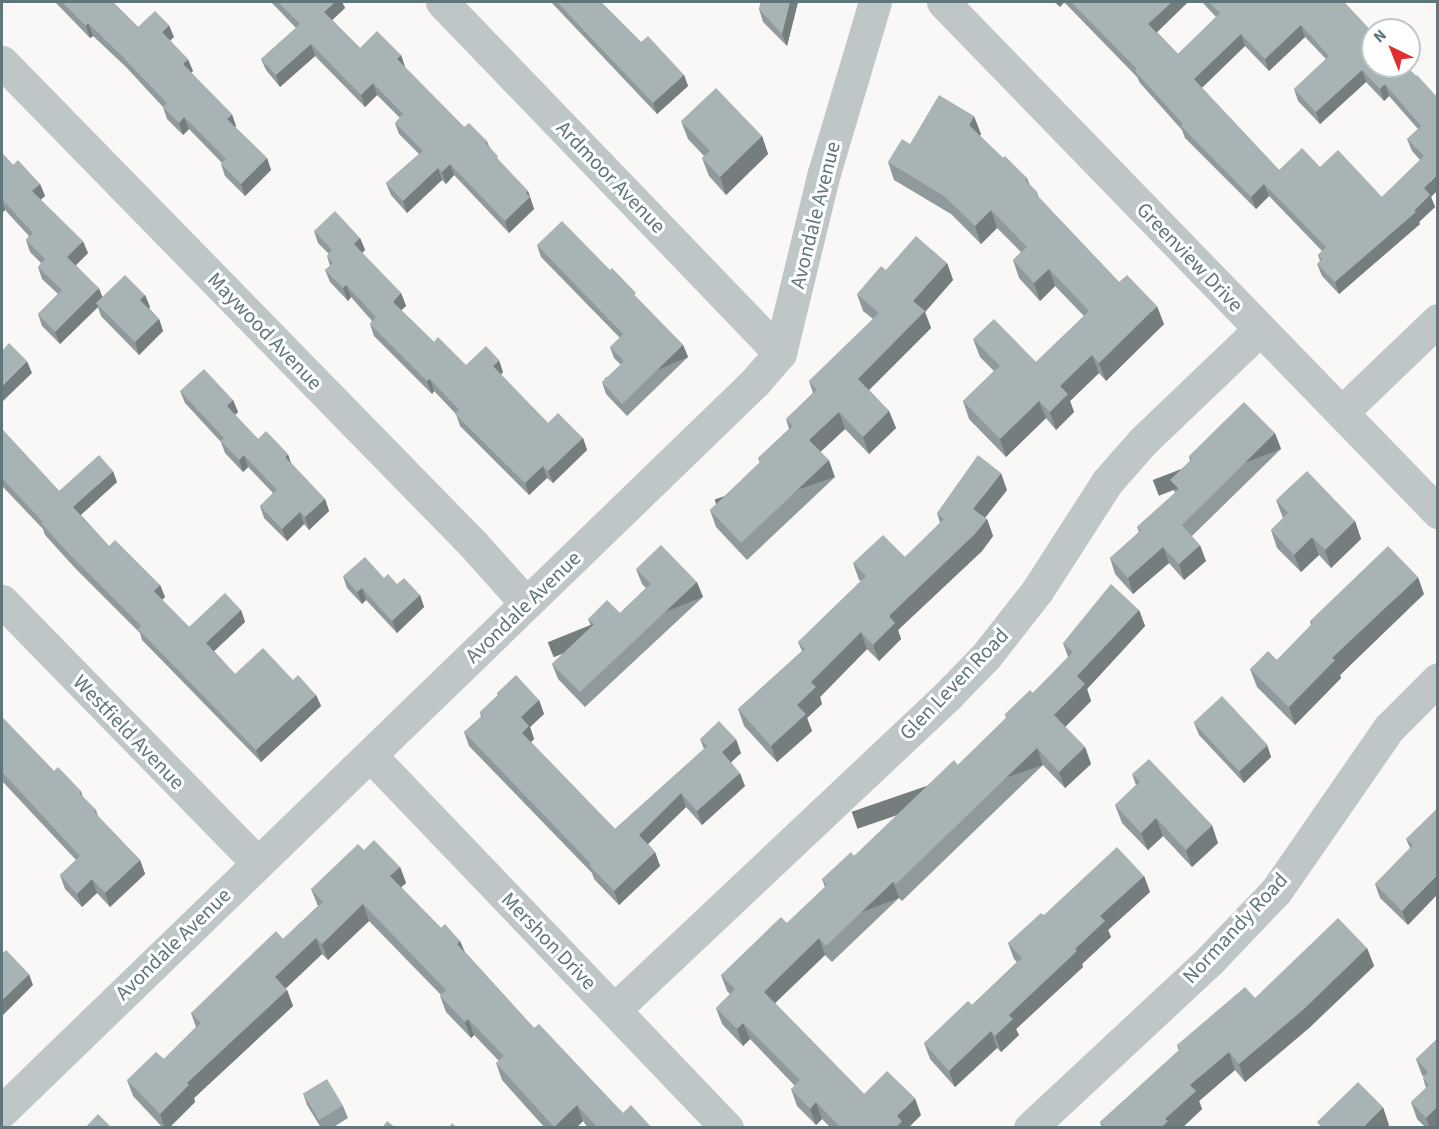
<!DOCTYPE html>
<style>
body{margin:0}
#map{position:relative;width:1439px;height:1129px;overflow:hidden;background:#f9f8f6;font-family:"Source Sans 3",sans-serif}
div>[style]{position:absolute}
.minor>*{height:33px;margin:-16.5px;padding:0 16.5px;transform-origin:16.5px;border-radius:16.5px;background:#bfc6c8}
.wall>*{inset:0;background:#909a9c}
.shaded-wall>*{inset:0;background:#757d7f;transform-origin:0 0}
.building>*{inset:0;background:#a7b3b5;transform-origin:0 0}
span{translate:-50% -50%;white-space:nowrap;text-align:center;line-height:1.15;-webkit-text-stroke:6px #fff;paint-order:stroke}
.street-label{font-size:21px;color:#5f767b}
.frame{position:absolute;inset:0;border:3px solid #5f767b;pointer-events:none}
.north{position:absolute;left:1361px;top:18px;width:60px;height:60px;box-sizing:border-box;background:#fff;border:2px solid #bfc8ca;border-radius:50%;rotate:317deg;font-size:16px;font-weight:700;line-height:24px;text-align:center;color:#5f767b}
.north::after{content:'';display:block;margin:auto;width:21px;height:27px;background:#e12e30;clip-path:polygon(50% 0,100% 100%,50% 72%,0 100%)}
</style>
<div id="map">
<div class="minor">
<div style="left:442px;top:2px;width:487px;rotate:46.1deg"></div>
<div style="left:943px;top:2px;width:711px;rotate:45.86deg"></div>
<div style="left:2px;top:62px;width:674px;rotate:45.66deg"></div>
<div style="left:473px;top:544px;width:79px;rotate:48.1deg"></div>
<div style="left:1342px;top:412px;width:133px;rotate:-43.8deg"></div>
<div style="left:2px;top:601px;width:365px;rotate:45.7deg"></div>
<div style="left:371px;top:756px;width:515px;rotate:46.26deg"></div>
<div style="left:615px;top:1009px;width:459px;rotate:-43.3deg"></div>
<div style="left:949px;top:694px;width:53px;rotate:-45.8deg"></div>
<div style="left:986px;top:656px;width:83px;rotate:-51.9deg"></div>
<div style="left:1037px;top:591px;width:130px;rotate:-57.3deg"></div>
<div style="left:1107px;top:482px;width:55px;rotate:-48.7deg"></div>
<div style="left:1143px;top:441px;width:161px;rotate:-43.7deg"></div>
<div style="left:2px;top:1111px;width:1048px;rotate:-44.07deg"></div>
<div style="left:755px;top:382px;width:38px;rotate:-49deg"></div>
<div style="left:780px;top:353px;width:185px;rotate:-76.3deg"></div>
<div style="left:824px;top:173px;width:178px;rotate:-73.4deg"></div>
<div style="left:1030px;top:1128px;width:246px;rotate:-43deg"></div>
<div style="left:1210px;top:960px;width:95px;rotate:-46.3deg"></div>
<div style="left:1276px;top:891px;width:198px;rotate:-55.3deg"></div>
<div style="left:1389px;top:728px;width:69px;rotate:-45deg"></div>
</div>
<div class="wall">
<div style="clip-path:polygon(55px 2px,113px 2px,138px 27px,174px 37px,170px 40px,193px 71px,191px 72px,236px 126px,235px 127px,267px 158px,271px 170px,245px 196px,225px 176px,221px 164px,222px 163px,189px 129px,183px 135px,167px 119px,163px 107px,126px 67px,93px 36px,90px 38px)"></div>
<div style="clip-path:polygon(271px 2px,342px 2px,345px 8px,332px 20px,360px 48px,401px 55px,405px 67px,464px 127px,487px 141px,489px 146px,500px 162px,528px 191px,534px 209px,509px 233px,454px 175px,446px 184px,442px 180px,407px 213px,391px 195px,386px 183px,419px 154px,399px 134px,395px 123px,400px 118px,377px 95px,365px 107px,315px 56px,280px 87px,266px 70px,261px 59px,296px 28px)"></div>
<div style="clip-path:polygon(551px 2px,601px 2px,641px 42px,684px 75px,688px 86px,657px 114px)"></div>
<div style="clip-path:polygon(761px 2px,798px 2px,787px 46px,763px 22px,759px 9px)"></div>
<div style="clip-path:polygon(evenodd,1054px 2px,1188px 2px,1157px 32px,1178px 54px,1216px 17px,1202px 2px,1344px 2px,1373px 33px,1416px 76px,1431px 197px,1435px 207px,1419px 222px,1420px 224px,1339px 294px,1322px 276px,1317px 264px,1320px 261px,1318px 255px,1322px 251px,1269px 196px,1256px 209px,1185px 138px,1182px 130px,1140px 83px,1137px 77px,1064px 2px,1060px 7px,1054px 2px,1305px 37px,1326px 59px,1294px 89px,1298px 101px,1320px 124px,1366px 82px,1384px 101px,1389px 96px,1418px 129px,1407px 139px,1412px 151px,1420px 160px,1382px 197px,1320px 167px,1279px 170px,1202px 88px,1245px 46px,1269px 71px,1305px 37px)"></div>
<div style="clip-path:polygon(681px 121px,762px 136px,768px 154px,726px 195px,709px 176px,702px 158px,704px 156px,688px 139px)"></div>
<div style="clip-path:polygon(981px 134px,980px 136px,1003px 158px,1027px 178px,1030px 185px,1037px 192px,1039px 198px,1119px 282px,1164px 324px,1106px 381px,1099px 373px,1070px 401px,1074px 412px,1056px 430px,1046px 418px,1006px 457px,969px 419px,963px 401px,994px 371px,980px 357px,973px 339px,1036px 362px,1084px 316px,1055px 286px,1040px 301px,1019px 278px,1013px 260px,1021px 252px,997px 228px,981px 244px,951px 214px,894px 180px,888px 162px,910px 144px)"></div>
<div style="clip-path:polygon(2px 153px,13px 165px,40px 184px,45px 196px,40px 200px,88px 253px,76px 265px,103px 297px,145px 295px,150px 307px,149px 308px,159px 319px,163px 331px,139px 355px,101px 316px,98px 307px,60px 344px,42px 326px,38px 314px,58px 294px,42px 279px,38px 267px,41px 263px,30px 252px,26px 240px,29px 236px,5px 210px,2px 213px)"></div>
<div style="clip-path:polygon(314px 231px,360px 238px,365px 250px,362px 253px,401px 293px,406px 306px,401px 310px,434px 342px,466px 365px,503px 372px,501px 375px,548px 423px,583px 438px,587px 450px,553px 483px,547px 478px,529px 495px,460px 426px,456px 414px,434px 391px,432px 394px,374px 336px,370px 324px,372px 321px,351px 297px,348px 301px,330px 282px,325px 270px,330px 266px,327px 256px,329px 254px,318px 243px)"></div>
<div style="clip-path:polygon(537px 245px,610px 270px,683px 345px,688px 357px,627px 416px,606px 394px,602px 382px,621px 365px,614px 358px,610px 347px,620px 338px,541px 257px)"></div>
<div style="clip-path:polygon(947px 263px,953px 280px,925px 312px,931px 328px,869px 390px,889px 411px,896px 428px,869px 454px,845px 429px,820px 452px,835px 477px,747px 560px,716px 527px,710px 510px,760px 463px,758px 458px,789px 429px,786px 419px,813px 393px,809px 381px,873px 319px,863px 311px,857px 294px,886px 270px)"></div>
<div style="clip-path:polygon(180px 391px,233px 400px,238px 412px,235px 415px,258px 439px,292px 464px,325px 499px,329px 511px,309px 530px,304px 524px,287px 541px,264px 518px,260px 506px,273px 493px,248px 467px,243px 472px,225px 453px,221px 442px,185px 403px)"></div>
<div style="clip-path:polygon(2px 429px,59px 491px,117px 482px,81px 515px,109px 546px,160px 585px,165px 597px,162px 600px,189px 627px,241px 610px,245px 622px,214px 651px,235px 674px,293px 680px,316px 695px,321px 706px,261px 762px,142px 640px,140px 633px,75px 568px,45px 535px,43px 529px,2px 486px)"></div>
<div style="clip-path:polygon(1281px 449px,1192px 536px,1206px 561px,1184px 580px,1169px 563px,1133px 594px,1115px 574px,1110px 558px,1139px 532px,1137px 527px,1175px 493px,1170px 480px,1190px 461px,1189px 456px)"></div>
<div style="clip-path:polygon(1007px 490px,985px 518px,987px 519px,993px 536px,982px 551px,898px 630px,901px 639px,879px 661px,867px 649px,820px 697px,822px 704px,807px 718px,812px 731px,777px 762px,744px 726px,738px 709px,802px 651px,798px 642px,861px 581px,859px 580px,853px 563px,905px 557px,940px 523px,937px 513px)"></div>
<div style="clip-path:polygon(1276px 500px,1355px 521px,1361px 539px,1331px 568px,1319px 555px,1301px 572px,1277px 548px,1271px 530px,1283px 518px)"></div>
<div style="clip-path:polygon(636px 569px,703px 597px,585px 707px,558px 679px,552px 664px,591px 626px,588px 619px,620px 613px,646px 588px,642px 584px)"></div>
<div style="clip-path:polygon(343px 576px,384px 578px,420px 595px,424px 607px,397px 633px,366px 600px,362px 604px,347px 588px)"></div>
<div style="clip-path:polygon(1424px 594px,1340px 675px,1341px 678px,1295px 725px,1257px 687px,1250px 669px,1277px 660px,1311px 625px,1310px 621px)"></div>
<div style="clip-path:polygon(1139px 610px,1145px 626px,1087px 689px,1091px 701px,1065px 727px,1085px 747px,1091px 764px,1065px 788px,1043px 765px,902px 901px,899px 898px,832px 962px,825px 955px,775px 1003px,864px 1094px,921px 1115px,908px 1128px,831px 1128px,822px 1119px,816px 1125px,797px 1106px,791px 1089px,795px 1086px,750px 1039px,743px 1046px,722px 1024px,716px 1008px,730px 994px,727px 991px,721px 975px,787px 923px,825px 887px,822px 879px,854px 856px,958px 765px,1006px 718px,1005px 714px,1033px 693px,1068px 657px,1063px 643px)"></div>
<div style="clip-path:polygon(497px 693px,539px 700px,544px 714px,530px 727px,534px 739px,531px 742px,615px 829px,704px 749px,700px 739px,741px 753px,731px 762px,745px 786px,702px 825px,686px 807px,648px 844px,655px 852px,660px 866px,619px 905px,594px 879px,592px 873px,469px 746px,464px 732px,481px 717px,480px 712px,498px 695px)"></div>
<div style="clip-path:polygon(2px 717px,54px 771px,81px 791px,83px 797px,96px 810px,98px 816px,140px 860px,145px 874px,110px 907px,97px 893px,82px 907px,65px 889px,60px 875px,76px 860px,2px 781px)"></div>
<div style="clip-path:polygon(1194px 723px,1267px 745px,1271px 757px,1244px 783px,1199px 735px)"></div>
<div style="clip-path:polygon(1132px 774px,1218px 843px,1192px 867px,1163px 836px,1148px 850px,1122px 823px,1115px 805px,1136px 785px)"></div>
<div style="clip-path:polygon(1437px 809px,1408px 925px,1380px 898px,1375px 884px,1410px 848px,1406px 839px)"></div>
<div style="clip-path:polygon(364px 850px,400px 867px,406px 883px,401px 887px,441px 928px,460px 941px,465px 952px,534px 1028px,623px 1113px,652px 1128px,588px 1128px,583px 1121px,576px 1128px,545px 1128px,502px 1080px,496px 1063px,499px 1061px,474px 1035px,471px 1038px,446px 1012px,440px 996px,441px 995px,369px 921px,328px 960px,322px 954px,285px 989px,287px 990px,293px 1006px,194px 1098px,195px 1102px,169px 1128px,163px 1128px,133px 1096px,127px 1080px,164px 1059px,196px 1027px,191px 1013px,283px 939px,318px 906px,311px 889px)"></div>
<div style="clip-path:polygon(1144px 876px,1150px 892px,1108px 930px,1111px 937px,1082px 964px,1083px 967px,1016px 1029px,1019px 1035px,1001px 1052px,997px 1048px,955px 1087px,930px 1059px,924px 1043px,972px 1005px,1017px 962px,1014px 959px,1008px 943px,1044px 915px)"></div>
<div style="clip-path:polygon(1367px 948px,1374px 966px,1309px 1028px,1245px 1082px,1235px 1070px,1199px 1101px,1202px 1109px,1182px 1128px,1102px 1128px,1100px 1122px,1179px 1051px,1177px 1045px,1255px 998px)"></div>
<div style="clip-path:polygon(1437px 1039px,1437px 1128px,1426px 1128px,1417px 1119px,1411px 1102px,1426px 1088px,1423px 1078px,1424px 1077px,1422px 1075px,1416px 1059px)"></div>
<div style="clip-path:polygon(303px 1093px,343px 1106px,348px 1118px,332px 1128px,321px 1128px,307px 1105px)"></div>
</div>
<div class="shaded-wall">
<div style="clip-path:polygon(335px 2px,342px 2px,345px 8px,328px 24px,324px 12px)"></div>
<div style="clip-path:polygon(790px 2px,798px 2px,787px 46px,782px 34px)"></div>
<div style="clip-path:polygon(1057px 2px,1064px 2px,1060px 7px)"></div>
<div style="clip-path:polygon(1172px 2px,1188px 2px,1153px 36px,1148px 24px)"></div>
<div style="clip-path:polygon(88px 23px,93px 36px,90px 38px,86px 26px)"></div>
<div style="clip-path:polygon(169px 25px,174px 37px,166px 44px,162px 32px)"></div>
<div style="clip-path:polygon(1301px 25px,1305px 37px,1269px 71px,1265px 59px)"></div>
<div style="clip-path:polygon(1241px 34px,1245px 46px,1198px 91px,1194px 79px)"></div>
<div style="clip-path:polygon(311px 44px,315px 56px,280px 87px,276px 75px)"></div>
<div style="clip-path:polygon(401px 55px,405px 67px,397px 59px)"></div>
<div style="clip-path:polygon(188px 59px,193px 71px,187px 76px,183px 64px)"></div>
<div style="clip-path:polygon(1362px 70px,1366px 82px,1320px 124px,1316px 112px)"></div>
<div style="clip-path:polygon(684px 75px,688px 86px,657px 114px,653px 103px)"></div>
<div style="clip-path:polygon(373px 83px,377px 95px,365px 107px,361px 95px)"></div>
<div style="clip-path:polygon(1385px 84px,1389px 96px,1384px 101px,1380px 89px)"></div>
<div style="clip-path:polygon(232px 114px,236px 126px,231px 131px,227px 119px)"></div>
<div style="clip-path:polygon(974px 116px,981px 134px,975px 143px,969px 125px)"></div>
<div style="clip-path:polygon(184px 117px,189px 129px,183px 135px,179px 123px)"></div>
<div style="clip-path:polygon(762px 136px,768px 154px,726px 195px,720px 177px)"></div>
<div style="clip-path:polygon(267px 158px,271px 170px,245px 196px,241px 184px)"></div>
<div style="clip-path:polygon(450px 164px,454px 175px,446px 184px,442px 172px)"></div>
<div style="clip-path:polygon(438px 168px,442px 180px,407px 213px,403px 201px)"></div>
<div style="clip-path:polygon(1437px 175px,1437px 191px,1431px 197px,1435px 207px,1419px 222px,1420px 224px,1339px 294px,1335px 282px,1414px 211px,1424px 188px)"></div>
<div style="clip-path:polygon(40px 184px,45px 196px,36px 204px,32px 191px)"></div>
<div style="clip-path:polygon(1264px 184px,1269px 196px,1256px 209px,1251px 197px)"></div>
<div style="clip-path:polygon(528px 191px,534px 209px,509px 233px,505px 221px)"></div>
<div style="clip-path:polygon(2px 202px,5px 210px,2px 213px)"></div>
<div style="clip-path:polygon(991px 210px,997px 228px,981px 244px,975px 226px)"></div>
<div style="clip-path:polygon(360px 238px,365px 250px,359px 256px,354px 244px)"></div>
<div style="clip-path:polygon(83px 241px,88px 253px,72px 269px,67px 257px)"></div>
<div style="clip-path:polygon(947px 263px,953px 280px,925px 312px,931px 328px,864px 395px,858px 379px,913px 301px)"></div>
<div style="clip-path:polygon(1049px 269px,1055px 286px,1040px 301px,1034px 283px)"></div>
<div style="clip-path:polygon(346px 285px,351px 297px,348px 301px,343px 288px)"></div>
<div style="clip-path:polygon(99px 288px,104px 301px,96px 303px,98px 307px,60px 344px,55px 332px)"></div>
<div style="clip-path:polygon(401px 293px,406px 306px,397px 314px,393px 302px)"></div>
<div style="clip-path:polygon(145px 295px,150px 307px,145px 312px,140px 300px)"></div>
<div style="clip-path:polygon(1157px 306px,1164px 324px,1106px 381px,1099px 363px)"></div>
<div style="clip-path:polygon(159px 319px,163px 331px,139px 355px,135px 342px)"></div>
<div style="left:683px;top:345px;width:13px;height:85px;rotate:67deg"></div>
<div style="clip-path:polygon(1092px 355px,1099px 373px,1070px 401px,1074px 412px,1056px 430px,1050px 412px,1060px 386px)"></div>
<div style="clip-path:polygon(499px 360px,503px 372px,497px 378px,493px 366px)"></div>
<div style="clip-path:polygon(27px 361px,32px 373px,2px 402px,2px 386px)"></div>
<div style="clip-path:polygon(430px 379px,434px 391px,432px 394px,427px 381px)"></div>
<div style="clip-path:polygon(233px 400px,238px 412px,231px 418px,227px 406px)"></div>
<div style="clip-path:polygon(1039px 401px,1046px 418px,1006px 457px,1000px 439px)"></div>
<div style="clip-path:polygon(889px 411px,896px 428px,869px 454px,863px 437px)"></div>
<div style="clip-path:polygon(839px 412px,845px 429px,815px 457px,809px 440px)"></div>
<div style="left:1275px;top:433px;width:17px;height:131px;rotate:69deg"></div>
<div style="clip-path:polygon(583px 438px,587px 450px,553px 483px,548px 471px)"></div>
<div style="clip-path:polygon(288px 454px,292px 466px,285px 457px)"></div>
<div style="clip-path:polygon(244px 455px,248px 467px,243px 472px,239px 460px)"></div>
<div style="left:829px;top:460px;width:18px;height:121px;rotate:71deg"></div>
<div style="clip-path:polygon(543px 466px,547px 478px,529px 495px,525px 483px)"></div>
<div style="clip-path:polygon(113px 471px,117px 482px,77px 518px,73px 507px)"></div>
<div style="clip-path:polygon(1001px 473px,1007px 490px,979px 525px,973px 509px)"></div>
<div style="clip-path:polygon(325px 499px,329px 511px,309px 530px,305px 517px)"></div>
<div style="clip-path:polygon(300px 512px,304px 524px,287px 541px,282px 529px)"></div>
<div style="clip-path:polygon(987px 519px,993px 536px,982px 551px,898px 630px,901px 639px,879px 661px,873px 645px,889px 616px)"></div>
<div style="clip-path:polygon(1355px 521px,1361px 539px,1331px 568px,1325px 550px)"></div>
<div style="clip-path:polygon(1312px 537px,1319px 555px,1301px 572px,1294px 555px)"></div>
<div style="clip-path:polygon(1200px 545px,1206px 561px,1184px 580px,1179px 564px)"></div>
<div style="clip-path:polygon(1163px 547px,1169px 563px,1133px 594px,1128px 578px)"></div>
<div style="clip-path:polygon(1418px 577px,1424px 594px,1340px 675px,1341px 678px,1295px 725px,1289px 707px,1332px 658px)"></div>
<div style="left:697px;top:582px;width:16px;height:161px;rotate:68deg"></div>
<div style="clip-path:polygon(160px 585px,165px 597px,158px 603px,154px 591px)"></div>
<div style="clip-path:polygon(362px 588px,366px 600px,362px 604px,357px 592px)"></div>
<div style="clip-path:polygon(420px 595px,424px 607px,397px 633px,392px 621px)"></div>
<div style="clip-path:polygon(241px 610px,245px 622px,210px 655px,206px 643px)"></div>
<div style="clip-path:polygon(1139px 610px,1145px 626px,1087px 689px,1091px 701px,1060px 732px,1054px 715px,1077px 676px)"></div>
<div style="clip-path:polygon(861px 632px,867px 649px,820px 697px,822px 704px,807px 718px,812px 731px,777px 762px,771px 746px,811px 682px)"></div>
<div style="clip-path:polygon(316px 695px,321px 706px,261px 762px,256px 750px)"></div>
<div style="clip-path:polygon(539px 700px,544px 714px,530px 727px,534px 739px,527px 746px,522px 733px,521px 717px)"></div>
<div style="clip-path:polygon(736px 739px,741px 753px,727px 766px,722px 752px)"></div>
<div style="clip-path:polygon(1267px 745px,1271px 757px,1244px 783px,1239px 771px)"></div>
<div style="clip-path:polygon(1085px 747px,1091px 764px,1065px 788px,1059px 772px)"></div>
<div style="left:1037px;top:748px;width:18px;height:196px;rotate:71deg"></div>
<div style="clip-path:polygon(740px 773px,745px 786px,702px 825px,697px 811px)"></div>
<div style="clip-path:polygon(681px 793px,686px 807px,644px 848px,639px 835px)"></div>
<div style="clip-path:polygon(1156px 818px,1163px 836px,1148px 850px,1141px 833px)"></div>
<div style="clip-path:polygon(1212px 825px,1218px 843px,1192px 867px,1186px 850px)"></div>
<div style="clip-path:polygon(655px 852px,660px 866px,619px 905px,614px 891px)"></div>
<div style="clip-path:polygon(140px 860px,145px 874px,110px 907px,105px 893px)"></div>
<div style="clip-path:polygon(400px 867px,406px 883px,396px 892px,390px 876px)"></div>
<div style="clip-path:polygon(1437px 875px,1437px 895px,1408px 925px,1402px 911px)"></div>
<div style="clip-path:polygon(1144px 876px,1150px 892px,1108px 930px,1111px 937px,1082px 964px,1083px 967px,1016px 1029px,1019px 1035px,1001px 1052px,995px 1036px,1009px 1015px,1075px 949px,1100px 916px)"></div>
<div style="clip-path:polygon(92px 879px,97px 893px,82px 907px,77px 894px)"></div>
<div style="left:893px;top:882px;width:17px;height:93px;rotate:69deg"></div>
<div style="clip-path:polygon(363px 904px,369px 921px,328px 960px,322px 944px)"></div>
<div style="clip-path:polygon(316px 938px,322px 954px,281px 993px,275px 977px)"></div>
<div style="clip-path:polygon(819px 938px,825px 955px,770px 1008px,764px 992px)"></div>
<div style="clip-path:polygon(460px 941px,466px 957px,457px 944px)"></div>
<div style="clip-path:polygon(1367px 948px,1374px 966px,1309px 1028px,1245px 1082px,1239px 1064px)"></div>
<div style="clip-path:polygon(29px 974px,33px 985px,2px 1016px,2px 1000px)"></div>
<div style="clip-path:polygon(287px 990px,293px 1006px,194px 1098px,195px 1102px,169px 1128px,165px 1128px,160px 1114px,187px 1083px)"></div>
<div style="clip-path:polygon(468px 1019px,474px 1035px,471px 1038px,465px 1022px)"></div>
<div style="clip-path:polygon(743px 1023px,750px 1039px,743px 1046px,737px 1029px)"></div>
<div style="clip-path:polygon(991px 1031px,997px 1048px,955px 1087px,949px 1071px)"></div>
<div style="clip-path:polygon(1229px 1052px,1235px 1070px,1199px 1101px,1202px 1109px,1182px 1128px,1161px 1128px,1165px 1119px,1190px 1085px)"></div>
<div style="clip-path:polygon(915px 1098px,921px 1115px,908px 1128px,896px 1128px,897px 1116px)"></div>
<div style="clip-path:polygon(816px 1102px,822px 1119px,816px 1125px,810px 1109px)"></div>
<div style="clip-path:polygon(577px 1105px,583px 1121px,576px 1128px,554px 1128px)"></div>
<div style="clip-path:polygon(1383px 1107px,1389px 1125px,1387px 1128px,1362px 1128px)"></div>
<div style="clip-path:polygon(1437px 1107px,1437px 1128px,1430px 1128px,1426px 1118px)"></div>
</div>
<div class="building">
<div style="clip-path:polygon(62px 2px,113px 2px,138px 27px,155px 11px,169px 25px,162px 32px,188px 59px,183px 64px,232px 114px,227px 119px,267px 158px,241px 184px,221px 164px,226px 159px,184px 117px,179px 123px,163px 107px,167px 103px,121px 55px,88px 23px,86px 26px)"></div>
<div style="clip-path:polygon(278px 2px,335px 2px,324px 12px,360px 48px,377px 31px,401px 55px,397px 59px,464px 127px,469px 123px,487px 141px,485px 143px,498px 156px,497px 158px,528px 191px,526px 193px,530px 197px,505px 221px,450px 164px,442px 172px,438px 168px,403px 201px,386px 183px,423px 151px,395px 123px,403px 114px,373px 83px,361px 95px,311px 44px,276px 75px,261px 59px,300px 24px)"></div>
<div style="clip-path:polygon(557px 2px,601px 2px,641px 42px,648px 36px,684px 75px,653px 103px)"></div>
<div style="clip-path:polygon(761px 2px,790px 2px,782px 34px,759px 9px)"></div>
<div style="clip-path:polygon(evenodd,1071px 2px,1172px 2px,1148px 24px,1178px 54px,1220px 13px,1209px 2px,1344px 2px,1373px 33px,1373px 66px,1406px 66px,1416px 76px,1417px 75px,1437px 97px,1437px 175px,1424px 188px,1430px 195px,1414px 211px,1416px 212px,1335px 282px,1317px 264px,1322px 259px,1318px 255px,1326px 247px,1264px 184px,1251px 197px,1181px 126px,1183px 124px,1135px 71px,1137px 69px,1071px 2px,1301px 25px,1329px 56px,1294px 89px,1316px 112px,1362px 70px,1380px 89px,1385px 84px,1421px 126px,1407px 139px,1424px 156px,1382px 197px,1338px 150px,1320px 167px,1302px 148px,1279px 170px,1194px 79px,1241px 34px,1265px 59px,1301px 25px)"></div>
<div style="clip-path:polygon(716px 88px,762px 136px,720px 177px,702px 158px,710px 151px,681px 121px)"></div>
<div style="clip-path:polygon(939px 95px,974px 116px,969px 125px,1003px 158px,1005px 156px,1027px 178px,1025px 180px,1037px 192px,1036px 194px,1119px 282px,1127px 275px,1157px 306px,1099px 363px,1092px 355px,1060px 386px,1068px 394px,1050px 412px,1039px 401px,1000px 439px,963px 401px,1000px 366px,973px 339px,994px 319px,1036px 362px,1089px 311px,1049px 269px,1034px 283px,1013px 260px,1027px 247px,991px 210px,975px 226px,944px 196px,888px 162px,902px 139px,910px 144px)"></div>
<div style="clip-path:polygon(2px 153px,13px 165px,18px 160px,40px 184px,32px 191px,83px 241px,67px 257px,99px 288px,55px 332px,38px 314px,62px 290px,38px 267px,45px 259px,26px 240px,33px 233px,2px 199px)"></div>
<div style="clip-path:polygon(335px 211px,360px 238px,354px 244px,401px 293px,393px 302px,434px 342px,438px 337px,466px 365px,486px 346px,499px 360px,493px 366px,548px 423px,558px 413px,583px 438px,548px 471px,543px 466px,525px 483px,455px 414px,459px 410px,430px 379px,427px 381px,370px 324px,376px 317px,346px 285px,343px 288px,325px 270px,333px 263px,327px 256px,332px 250px,314px 231px)"></div>
<div style="clip-path:polygon(562px 221px,610px 270px,612px 268px,636px 293px,634px 295px,683px 345px,622px 404px,602px 382px,624px 361px,610px 347px,623px 334px,537px 245px)"></div>
<div style="clip-path:polygon(916px 236px,947px 263px,913px 301px,925px 311px,858px 379px,889px 411px,863px 437px,839px 412px,809px 440px,829px 460px,741px 543px,710px 510px,761px 461px,758px 458px,793px 426px,786px 419px,817px 390px,809px 381px,879px 313px,857px 294px,881px 266px,886px 270px)"></div>
<div style="clip-path:polygon(125px 275px,145px 295px,140px 300px,159px 319px,135px 342px,96px 303px)"></div>
<div style="clip-path:polygon(9px 343px,27px 361px,2px 386px,2px 351px)"></div>
<div style="clip-path:polygon(204px 369px,233px 400px,227px 406px,258px 439px,266px 431px,288px 454px,285px 457px,325px 499px,305px 517px,300px 512px,282px 529px,260px 506px,277px 490px,244px 455px,239px 460px,221px 441px,224px 438px,180px 391px)"></div>
<div style="clip-path:polygon(1244px 402px,1275px 433px,1182px 525px,1200px 545px,1179px 564px,1163px 547px,1128px 578px,1110px 558px,1141px 531px,1137px 527px,1179px 489px,1170px 480px,1192px 459px,1189px 456px)"></div>
<div style="clip-path:polygon(2px 429px,59px 491px,99px 455px,113px 471px,73px 507px,109px 546px,115px 540px,160px 585px,154px 591px,189px 627px,225px 593px,241px 610px,206px 643px,235px 674px,263px 648px,293px 680px,298px 675px,316px 695px,256px 750px,138px 629px,141px 626px,71px 556px,41px 523px,43px 522px,2px 478px)"></div>
<div style="clip-path:polygon(978px 455px,1001px 473px,973px 509px,987px 519px,975px 534px,889px 616px,895px 623px,873px 645px,861px 632px,811px 682px,816px 687px,797px 705px,806px 714px,771px 746px,738px 709px,805px 649px,798px 642px,866px 576px,853px 563px,883px 535px,905px 557px,944px 519px,937px 513px)"></div>
<div style="clip-path:polygon(1307px 471px,1355px 521px,1325px 550px,1312px 537px,1294px 555px,1271px 530px,1288px 513px,1276px 500px)"></div>
<div style="clip-path:polygon(661px 545px,697px 582px,580px 692px,552px 664px,594px 624px,588px 619px,607px 600px,620px 613px,651px 584px,636px 569px)"></div>
<div style="clip-path:polygon(1388px 546px,1418px 577px,1332px 658px,1335px 660px,1289px 707px,1250px 669px,1268px 651px,1277px 660px,1313px 623px,1310px 621px)"></div>
<div style="clip-path:polygon(365px 557px,384px 578px,388px 574px,397px 584px,404px 578px,420px 595px,392px 621px,362px 588px,357px 592px,343px 576px)"></div>
<div style="clip-path:polygon(1111px 584px,1139px 610px,1077px 676px,1085px 684px,1054px 715px,1085px 747px,1059px 772px,1037px 748px,896px 884px,893px 882px,826px 946px,819px 938px,764px 992px,864px 1094px,887px 1071px,915px 1098px,897px 1116px,902px 1121px,896px 1128px,841px 1128px,816px 1102px,810px 1109px,791px 1089px,800px 1080px,743px 1023px,737px 1029px,716px 1008px,735px 989px,721px 975px,781px 917px,787px 923px,827px 885px,822px 879px,851px 852px,854px 856px,954px 760px,958px 765px,1007px 717px,1005px 714px,1030px 690px,1033px 693px,1073px 652px,1063px 643px)"></div>
<div style="clip-path:polygon(516px 675px,539px 700px,521px 717px,529px 726px,522px 733px,615px 829px,707px 746px,700px 739px,719px 721px,736px 739px,722px 752px,740px 773px,697px 811px,681px 793px,639px 835px,655px 852px,614px 891px,589px 865px,591px 864px,464px 732px,483px 715px,480px 712px,498px 695px,497px 693px)"></div>
<div style="left:1222px;top:696px;width:67px;height:39px;rotate:47deg"></div>
<div style="clip-path:polygon(2px 717px,54px 771px,58px 767px,81px 791px,79px 793px,96px 810px,94px 812px,140px 860px,105px 893px,92px 879px,77px 894px,60px 875px,80px 856px,2px 772px)"></div>
<div style="clip-path:polygon(1149px 759px,1212px 825px,1186px 850px,1156px 818px,1141px 833px,1115px 805px,1140px 782px,1132px 774px)"></div>
<div style="clip-path:polygon(1437px 809px,1437px 875px,1402px 911px,1375px 884px,1413px 845px,1406px 839px)"></div>
<div style="clip-path:polygon(374px 840px,400px 867px,390px 876px,441px 928px,445px 924px,460px 941px,457px 944px,534px 1028px,539px 1024px,623px 1113px,631px 1105px,652px 1128px,598px 1128px,577px 1105px,554px 1127px,496px 1063px,504px 1056px,468px 1019px,465px 1022px,440px 996px,446px 990px,363px 904px,322px 944px,316px 938px,275px 977px,287px 990px,187px 1083px,189px 1085px,160px 1114px,127px 1080px,156px 1052px,164px 1059px,201px 1023px,191px 1013px,276px 931px,283px 939px,323px 902px,311px 889px,358px 844px,364px 850px)"></div>
<div style="clip-path:polygon(1117px 847px,1144px 876px,1100px 916px,1105px 921px,1075px 949px,1077px 951px,1009px 1015px,1013px 1019px,995px 1036px,991px 1031px,949px 1071px,924px 1043px,968px 1001px,972px 1005px,1022px 958px,1008px 943px,1041px 913px,1044px 915px)"></div>
<div style="clip-path:polygon(1338px 918px,1367px 948px,1303px 1010px,1239px 1064px,1229px 1052px,1190px 1085px,1196px 1091px,1165px 1119px,1168px 1121px,1161px 1128px,1105px 1128px,1100px 1122px,1180px 1049px,1177px 1045px,1245px 987px,1255px 998px)"></div>
<div style="clip-path:polygon(6px 950px,29px 974px,2px 1000px,2px 954px)"></div>
<div style="clip-path:polygon(1437px 1039px,1437px 1107px,1426px 1118px,1411px 1102px,1429px 1085px,1423px 1078px,1428px 1072px,1416px 1059px)"></div>
<div style="left:327px;top:1079px;width:31px;height:28px;rotate:59deg"></div>
<div style="clip-path:polygon(1358px 1082px,1383px 1107px,1362px 1128px,1322px 1128px,1317px 1122px)"></div>
<div style="clip-path:polygon(98px 1114px,112px 1128px,85px 1128px)"></div>
<div style="clip-path:polygon(387px 1121px,396px 1128px,382px 1128px)"></div>
<div style="clip-path:polygon(452px 1123px,457px 1128px,449px 1128px)"></div>
</div>
<div class="street-label">
<span style="left:611px;top:177px;rotate:46deg">Ardmoor Avenue</span>
<span style="left:815px;top:215px;rotate:-76deg">Avondale Avenue</span>
<span style="left:1190px;top:257px;rotate:46deg">Greenview Drive</span>
<span style="left:265px;top:331px;rotate:46deg">Maywood Avenue</span>
<span style="left:523px;top:607px;rotate:-44deg">Avondale Avenue</span>
<span style="left:954px;top:684px;rotate:-46deg">Glen Leven Road</span>
<span style="left:129px;top:732px;rotate:46deg">Westfield Avenue</span>
<span style="left:1235px;top:928px;rotate:-47deg">Normandy Road</span>
<span style="left:549px;top:941px;rotate:46deg">Mershon Drive</span>
<span style="left:173px;top:944px;rotate:-44deg">Avondale Avenue</span>
</div>
<div class="frame"></div>
<div class="north">N</div>
</div>
